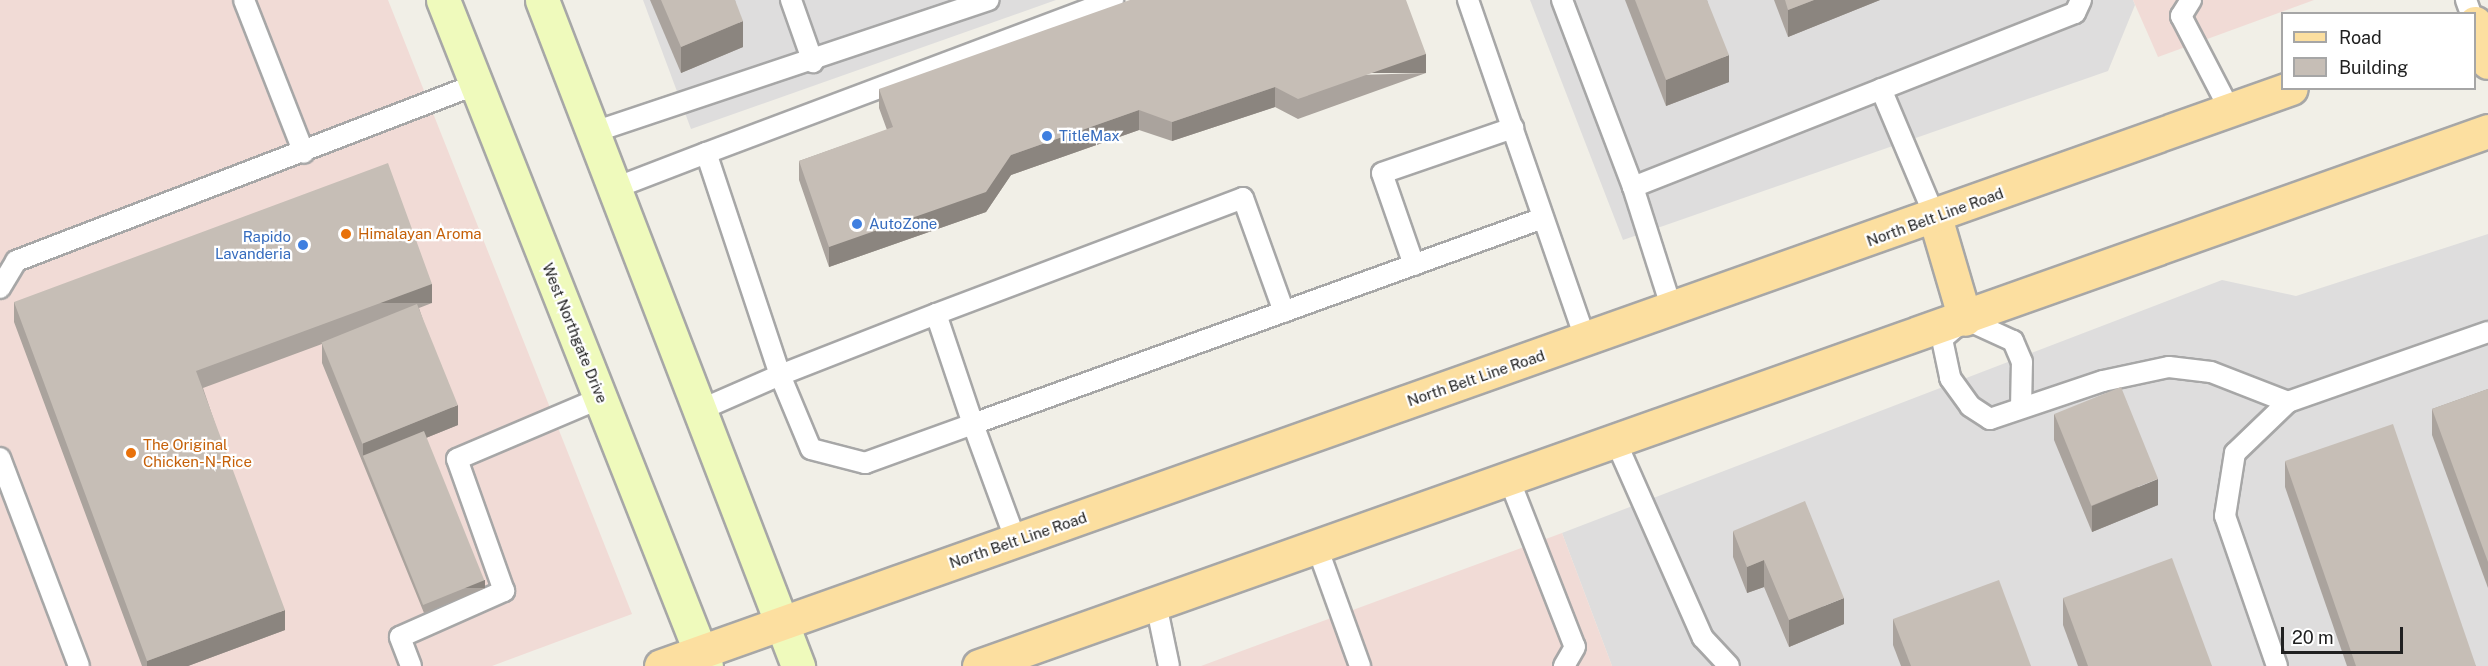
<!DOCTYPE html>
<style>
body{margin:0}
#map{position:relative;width:2488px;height:666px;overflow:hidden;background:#f1efe7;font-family:"Public Sans",sans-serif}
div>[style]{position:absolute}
.residential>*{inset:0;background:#dedddd}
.commercial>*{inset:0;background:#f1dbd6}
.roads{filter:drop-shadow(2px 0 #a7a7a7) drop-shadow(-2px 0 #a7a7a7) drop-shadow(0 2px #a7a7a7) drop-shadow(0 -2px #a7a7a7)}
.service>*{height:20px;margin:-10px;padding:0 10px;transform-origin:10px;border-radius:10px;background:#fff}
.secondary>*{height:33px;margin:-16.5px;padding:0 16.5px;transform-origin:16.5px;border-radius:16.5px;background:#effabc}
.primary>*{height:33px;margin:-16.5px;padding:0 16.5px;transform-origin:16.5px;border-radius:16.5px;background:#fcdfa0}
.wall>*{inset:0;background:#aaa39d}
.shaded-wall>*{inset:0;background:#8b857f;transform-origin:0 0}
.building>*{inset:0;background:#c6beb6;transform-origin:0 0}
.dots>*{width:16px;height:16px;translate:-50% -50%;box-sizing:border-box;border:3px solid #fff;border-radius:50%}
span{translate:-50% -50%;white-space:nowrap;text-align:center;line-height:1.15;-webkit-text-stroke:4.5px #fff;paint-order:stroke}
.shop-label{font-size:15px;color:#366cbe}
.left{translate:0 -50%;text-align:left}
.right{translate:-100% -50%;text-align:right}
.street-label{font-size:15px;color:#202020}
.food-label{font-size:15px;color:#c56008}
.legend{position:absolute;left:2281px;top:12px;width:195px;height:78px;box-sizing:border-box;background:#fff;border:2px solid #a6a6a6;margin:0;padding:8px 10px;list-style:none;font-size:18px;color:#202020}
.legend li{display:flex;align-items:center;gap:12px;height:30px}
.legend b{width:30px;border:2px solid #a6a6a6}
.scale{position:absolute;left:2281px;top:627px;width:122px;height:27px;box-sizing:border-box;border:3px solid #202020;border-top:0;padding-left:8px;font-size:18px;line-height:21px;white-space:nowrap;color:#202020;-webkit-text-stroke:4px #fff;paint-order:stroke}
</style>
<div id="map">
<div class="residential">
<div style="clip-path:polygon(643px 0,1056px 0,691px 129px)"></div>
<div style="clip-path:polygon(1530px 0,2133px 0,2135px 5px,2108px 71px,1623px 240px)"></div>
<div style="clip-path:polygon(2488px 234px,2488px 666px,1612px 666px,1562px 533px,2222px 280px,2296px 296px)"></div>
</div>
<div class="commercial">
<div style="clip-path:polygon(0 0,388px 0,632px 614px,492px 666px,0 666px)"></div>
<div style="clip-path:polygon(2133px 0,2314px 0,2158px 57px)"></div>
<div style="clip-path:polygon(1562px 533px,1612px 666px,1201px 666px)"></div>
</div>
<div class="roads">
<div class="service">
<div style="left:244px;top:0;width:164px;rotate:68.6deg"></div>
<div style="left:791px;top:0;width:66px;rotate:70.5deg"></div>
<div style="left:1468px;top:0;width:360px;rotate:70.9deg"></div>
<div style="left:1562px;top:0;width:200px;rotate:69.2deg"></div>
<div style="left:1633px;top:187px;width:475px;rotate:-21.5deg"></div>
<div style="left:2075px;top:13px;width:14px;rotate:-65deg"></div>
<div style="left:2191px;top:0;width:19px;rotate:122deg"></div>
<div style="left:2181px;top:16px;width:106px;rotate:62.5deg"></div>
<div style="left:2466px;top:0;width:15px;rotate:70deg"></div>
<div style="left:1881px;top:89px;width:139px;rotate:67.1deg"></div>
<div style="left:594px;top:132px;width:416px;rotate:-18.5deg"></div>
<div style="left:1633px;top:187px;width:128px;rotate:72.3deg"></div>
<div style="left:615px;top:188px;width:97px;rotate:-21deg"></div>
<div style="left:1414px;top:265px;width:97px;rotate:-109.2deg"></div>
<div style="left:1382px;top:173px;width:139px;rotate:-19deg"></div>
<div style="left:0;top:288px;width:31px;rotate:-59deg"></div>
<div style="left:16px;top:261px;width:493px;rotate:-21deg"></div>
<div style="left:936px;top:314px;width:328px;rotate:-20.7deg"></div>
<div style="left:1243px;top:198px;width:121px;rotate:70.2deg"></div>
<div style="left:2021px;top:408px;width:46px;rotate:-88.8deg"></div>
<div style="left:2022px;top:362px;width:23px;rotate:-113deg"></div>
<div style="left:2013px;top:341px;width:53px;rotate:-155.4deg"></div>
<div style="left:1965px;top:319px;width:30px;rotate:139deg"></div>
<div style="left:1942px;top:339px;width:40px;rotate:78deg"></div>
<div style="left:1950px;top:378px;width:34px;rotate:54deg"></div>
<div style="left:1970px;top:406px;width:24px;rotate:33deg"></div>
<div style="left:1990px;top:419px;width:119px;rotate:-18.6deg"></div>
<div style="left:2103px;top:381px;width:67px;rotate:-12deg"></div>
<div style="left:2169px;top:367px;width:42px;rotate:6.8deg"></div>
<div style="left:2211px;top:372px;width:83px;rotate:21.3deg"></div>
<div style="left:700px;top:410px;width:87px;rotate:-23.6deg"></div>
<div style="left:780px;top:375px;width:234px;rotate:-108.4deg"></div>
<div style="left:706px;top:153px;width:435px;rotate:-20.6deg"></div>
<div style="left:1616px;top:442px;width:214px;rotate:66.1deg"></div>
<div style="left:1703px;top:638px;width:38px;rotate:47deg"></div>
<div style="left:0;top:458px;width:222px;rotate:69.2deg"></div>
<div style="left:1509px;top:479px;width:180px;rotate:68.6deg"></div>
<div style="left:1575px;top:647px;width:22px;rotate:120deg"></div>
<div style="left:1016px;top:541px;width:125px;rotate:-110.2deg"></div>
<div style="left:973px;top:424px;width:116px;rotate:-108.6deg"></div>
<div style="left:936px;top:314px;width:168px;rotate:158.6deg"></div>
<div style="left:780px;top:375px;width:80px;rotate:67.3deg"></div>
<div style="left:811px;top:449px;width:56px;rotate:14.5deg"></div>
<div style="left:865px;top:463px;width:115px;rotate:-19.9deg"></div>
<div style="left:973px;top:424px;width:606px;rotate:-19.87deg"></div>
<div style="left:1317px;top:547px;width:127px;rotate:70.1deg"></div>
<div style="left:1156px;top:604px;width:63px;rotate:78.2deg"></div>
<div style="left:411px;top:666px;width:31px;rotate:-111deg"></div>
<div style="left:400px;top:637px;width:114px;rotate:-23.9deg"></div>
<div style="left:504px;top:591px;width:140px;rotate:-109.6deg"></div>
<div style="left:457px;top:459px;width:156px;rotate:-23deg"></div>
<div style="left:2277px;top:666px;width:159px;rotate:-109.1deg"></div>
<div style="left:2225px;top:516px;width:64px;rotate:-81deg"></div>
<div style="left:2235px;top:453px;width:74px;rotate:-43.9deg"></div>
<div style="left:2288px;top:402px;width:212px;rotate:-19.3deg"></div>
</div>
<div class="secondary">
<div style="left:443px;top:0;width:716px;rotate:68.45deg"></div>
<div style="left:542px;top:0;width:714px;rotate:68.97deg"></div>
</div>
<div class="primary">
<div style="left:2475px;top:23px;width:41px;rotate:71.6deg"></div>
<div style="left:1935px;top:217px;width:106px;rotate:73.6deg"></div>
<div style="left:661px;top:666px;width:1729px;rotate:-19.52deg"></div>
<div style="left:979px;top:666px;width:1601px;rotate:-19.52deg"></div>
</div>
</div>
<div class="wall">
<div style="clip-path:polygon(650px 0,735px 0,743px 47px,681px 73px)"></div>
<div style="clip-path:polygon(1625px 0,1707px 0,1729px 82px,1666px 106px)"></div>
<div style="clip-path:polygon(1774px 0,1880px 0,1788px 37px)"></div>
<div style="clip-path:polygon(1426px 73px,1298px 119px,1275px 107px,1172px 141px,1139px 130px,1011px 175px,986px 212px,829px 267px,799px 180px,799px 161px,887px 130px,879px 108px,879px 89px)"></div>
<div style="clip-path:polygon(14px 302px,432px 303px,419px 308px,458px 425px,426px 438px,485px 588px,424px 613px,322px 363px,322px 344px,203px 388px,285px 630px,188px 666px,142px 666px,14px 322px)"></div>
<div style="clip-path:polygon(2488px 389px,2488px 588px,2432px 435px,2432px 409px)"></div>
<div style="clip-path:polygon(2054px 414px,2158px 505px,2092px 532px,2054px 440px)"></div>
<div style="clip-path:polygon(2285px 461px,2476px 666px,2347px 666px,2285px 487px)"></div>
<div style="clip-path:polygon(1733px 531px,1844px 624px,1789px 647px,1764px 587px,1747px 593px,1733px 557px)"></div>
<div style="clip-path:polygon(2063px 598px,2212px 666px,2078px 666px,2063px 625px)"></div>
<div style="clip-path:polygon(1893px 619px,2031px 666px,1901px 666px,1893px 645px)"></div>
</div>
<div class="shaded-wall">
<div style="clip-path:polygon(1814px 0,1880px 0,1788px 37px,1788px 10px)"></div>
<div style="clip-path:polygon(743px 21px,743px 47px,681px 73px,681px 47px)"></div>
<div style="left:1426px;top:54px;width:19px;height:136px;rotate:90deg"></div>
<div style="clip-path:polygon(1729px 55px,1729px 82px,1666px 106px,1666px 80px)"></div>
<div style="clip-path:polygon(1275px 87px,1275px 107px,1172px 141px,1172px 122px)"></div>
<div style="clip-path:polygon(1139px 110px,1139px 130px,1011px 175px,986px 212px,829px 267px,829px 247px,1011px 155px)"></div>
<div style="left:432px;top:284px;width:19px;height:252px;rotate:90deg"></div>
<div style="clip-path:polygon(458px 405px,458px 425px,366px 462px,363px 455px,363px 443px)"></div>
<div style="clip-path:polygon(2158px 479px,2158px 505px,2092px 532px,2092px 506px)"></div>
<div style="clip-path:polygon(1764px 560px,1764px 587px,1747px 593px,1747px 567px)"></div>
<div style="left:485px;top:580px;width:8px;height:66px;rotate:90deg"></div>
<div style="clip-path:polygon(1844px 598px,1844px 624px,1789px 647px,1789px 620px)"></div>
<div style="clip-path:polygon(285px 610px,285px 630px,188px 666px,147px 666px,147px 661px)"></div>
</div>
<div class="building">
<div style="clip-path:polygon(661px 0,735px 0,743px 21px,681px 47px)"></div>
<div style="clip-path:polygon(1130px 0,1406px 0,1426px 54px,1298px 99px,1275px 87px,1172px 122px,1139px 110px,1011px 155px,986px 192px,829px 247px,799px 161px,893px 127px,879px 89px)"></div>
<div style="clip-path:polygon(1635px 0,1707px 0,1729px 55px,1666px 80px)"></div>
<div style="clip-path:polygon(1785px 0,1814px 0,1788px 10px)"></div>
<div style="clip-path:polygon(388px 163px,432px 284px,196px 371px,285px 610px,147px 661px,14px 302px)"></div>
<div style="left:417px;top:304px;width:109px;height:103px;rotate:68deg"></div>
<div style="left:2121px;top:387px;width:99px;height:72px;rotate:68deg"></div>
<div style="clip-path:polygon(2488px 389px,2488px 562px,2432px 409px)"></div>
<div style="clip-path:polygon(2393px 424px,2476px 666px,2356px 666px,2285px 461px)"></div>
<div style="left:424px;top:431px;width:161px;height:66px;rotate:68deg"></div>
<div style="clip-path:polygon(1805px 501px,1844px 598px,1789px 620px,1764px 560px,1747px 567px,1733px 531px)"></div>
<div style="clip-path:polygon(2172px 558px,2212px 666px,2088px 666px,2063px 598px)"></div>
<div style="clip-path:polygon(1999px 580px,2031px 666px,1911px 666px,1893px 619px)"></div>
</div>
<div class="dots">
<div style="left:1047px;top:136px;background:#3f7fe0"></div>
<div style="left:857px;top:224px;background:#3f7fe0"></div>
<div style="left:346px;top:234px;background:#e8710a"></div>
<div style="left:303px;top:245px;background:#3f7fe0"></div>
<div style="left:131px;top:453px;background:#e8710a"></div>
</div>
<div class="shop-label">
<span class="left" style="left:1059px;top:136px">TitleMax</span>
<span class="left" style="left:869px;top:224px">AutoZone</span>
<span class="right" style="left:291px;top:245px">Rapido<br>Lavanderia</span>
</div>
<div class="street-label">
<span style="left:1935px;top:217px;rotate:-20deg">North Belt Line Road</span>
<span style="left:575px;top:333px;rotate:68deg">West Northgate Drive</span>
<span style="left:1476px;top:378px;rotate:-19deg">North Belt Line Road</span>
<span style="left:1018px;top:540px;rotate:-19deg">North Belt Line Road</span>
</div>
<div class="food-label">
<span class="left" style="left:358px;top:234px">Himalayan Aroma</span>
<span class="left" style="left:143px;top:453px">The Original<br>Chicken-N-Rice</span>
</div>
<ul class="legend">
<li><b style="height:8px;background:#fcdfa0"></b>Road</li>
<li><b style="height:16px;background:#c6beb6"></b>Building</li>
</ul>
<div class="scale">20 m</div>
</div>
